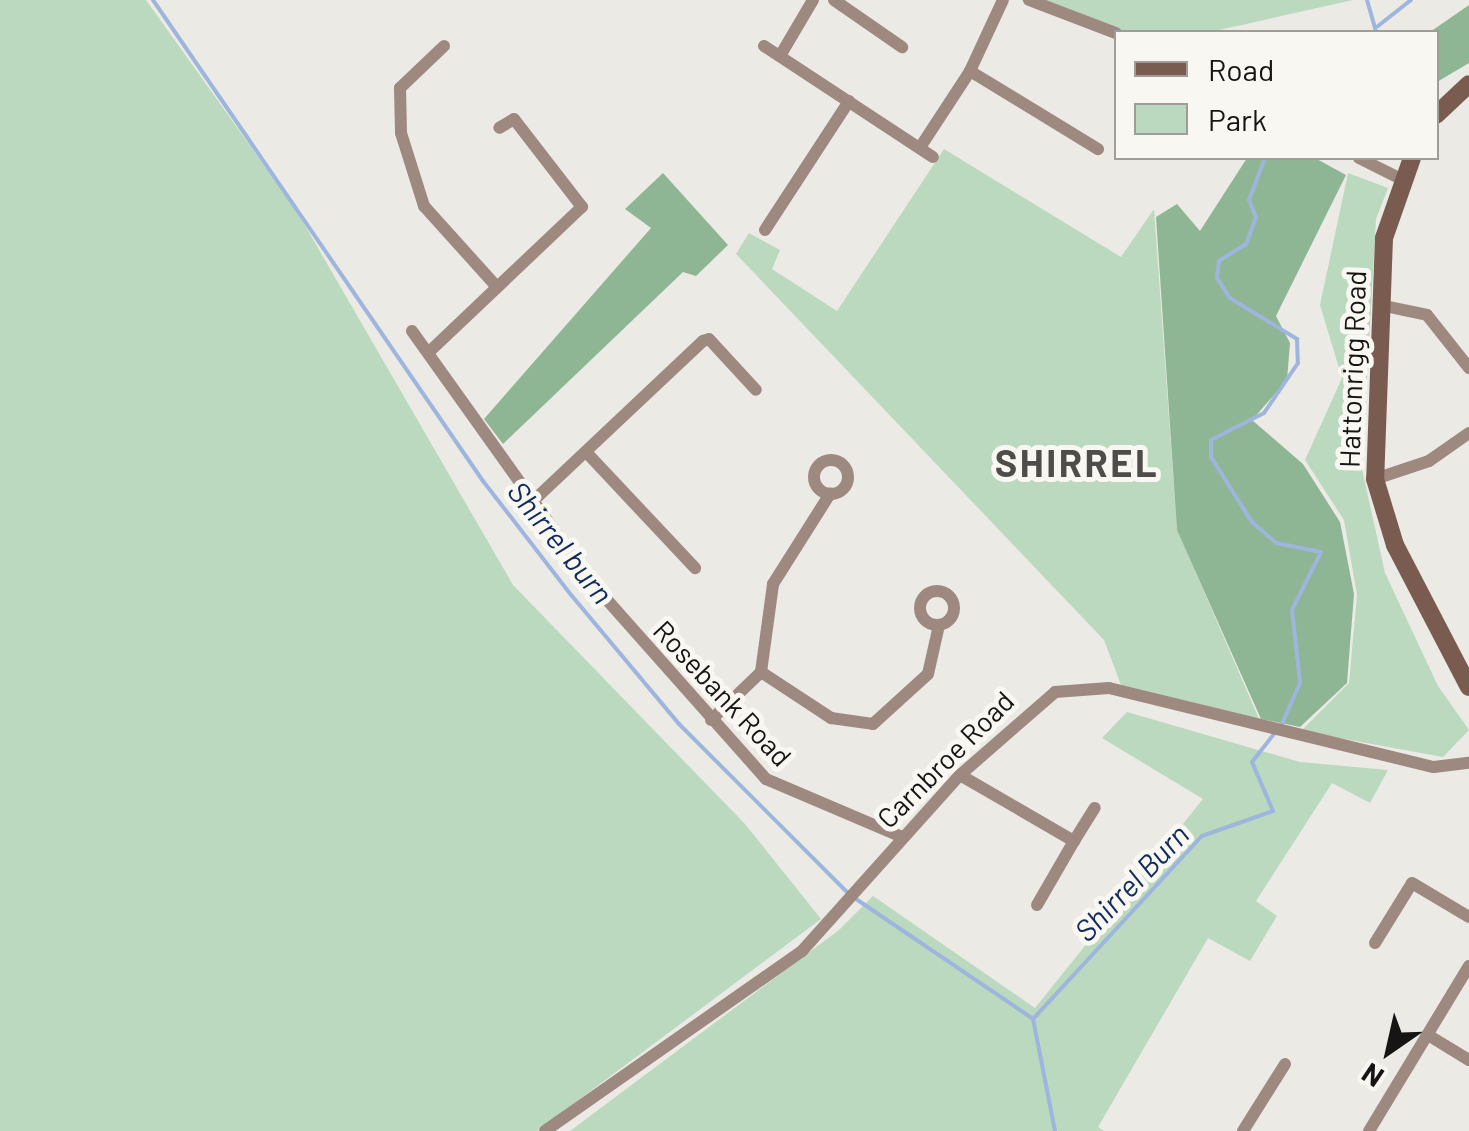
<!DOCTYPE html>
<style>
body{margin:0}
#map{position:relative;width:1469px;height:1131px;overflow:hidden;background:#eceae5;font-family:Barlow,sans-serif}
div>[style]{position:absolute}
.green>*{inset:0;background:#bad9be}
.forest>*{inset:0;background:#8fb694}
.stream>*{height:4px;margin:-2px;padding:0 2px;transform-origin:2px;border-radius:2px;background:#9eb5de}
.street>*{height:12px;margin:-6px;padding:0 6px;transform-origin:6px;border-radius:6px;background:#9e8980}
.street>.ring{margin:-6px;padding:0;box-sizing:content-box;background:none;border:12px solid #9e8980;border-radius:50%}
.secondary>*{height:18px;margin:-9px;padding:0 9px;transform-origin:9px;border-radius:9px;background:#795c4f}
span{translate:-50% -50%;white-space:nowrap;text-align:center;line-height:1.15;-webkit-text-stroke:10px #f9f7f2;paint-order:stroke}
.street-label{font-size:28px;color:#161513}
.water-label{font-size:30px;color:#102a5c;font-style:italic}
.district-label{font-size:38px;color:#4e4d49;font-weight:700;letter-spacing:2.5px}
.legend{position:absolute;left:1114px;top:30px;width:325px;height:130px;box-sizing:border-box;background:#f9f7f2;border:2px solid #9e9d99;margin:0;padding:12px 18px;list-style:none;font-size:30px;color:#161513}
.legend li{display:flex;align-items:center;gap:20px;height:50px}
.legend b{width:50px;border:2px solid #9e9d99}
.north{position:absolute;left:1339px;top:1001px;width:100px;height:100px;-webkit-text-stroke:8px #f9f7f2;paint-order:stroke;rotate:214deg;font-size:28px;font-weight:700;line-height:40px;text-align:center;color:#161513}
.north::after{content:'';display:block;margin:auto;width:35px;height:45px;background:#161513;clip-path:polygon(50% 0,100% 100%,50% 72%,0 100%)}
</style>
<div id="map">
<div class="green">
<div style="clip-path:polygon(0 0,146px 0,296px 210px,513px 585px,745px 824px,821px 919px,537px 1131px,0 1131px)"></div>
<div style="clip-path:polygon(1021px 0,1353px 0,1210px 32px,1116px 38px)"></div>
<div style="clip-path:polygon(944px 149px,1121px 257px,1154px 209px,1177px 529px,1259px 719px,1121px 685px,1104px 640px,736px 254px,749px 233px,780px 250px,772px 269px,837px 311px)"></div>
<div style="clip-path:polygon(1348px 173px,1388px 188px,1376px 219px,1362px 469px,1385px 573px,1438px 686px,1469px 730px,1443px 757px,1301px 731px,1349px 683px,1357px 595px,1344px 520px,1305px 460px,1342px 378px,1320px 305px)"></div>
<div style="clip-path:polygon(1127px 712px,1300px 762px,1388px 770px,1370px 803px,1332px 783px,1256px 901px,1277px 916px,1250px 961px,1208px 938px,1098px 1127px,1104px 1131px,570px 1131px,839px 930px,873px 896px,1035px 1008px,1203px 799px,1102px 738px)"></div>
</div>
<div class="forest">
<div style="clip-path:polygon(1469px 5px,1469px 63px,1437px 82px,1436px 32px,1430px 32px)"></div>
<div style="clip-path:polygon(1247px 158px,1315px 158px,1346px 175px,1276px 316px,1290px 343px,1287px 380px,1252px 420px,1303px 464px,1340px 522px,1354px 594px,1347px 683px,1300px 727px,1261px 719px,1177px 530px,1156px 217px,1177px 204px,1200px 231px)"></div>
<div style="clip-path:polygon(663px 173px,728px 245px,696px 276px,683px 272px,503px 444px,484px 419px,651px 228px,625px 209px)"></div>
</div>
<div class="stream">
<div style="left:153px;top:0;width:583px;rotate:55.55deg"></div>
<div style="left:483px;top:481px;width:145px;rotate:52.3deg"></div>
<div style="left:572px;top:596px;width:167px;rotate:50.1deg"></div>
<div style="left:679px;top:724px;width:239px;rotate:45deg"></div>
<div style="left:1367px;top:0;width:33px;rotate:74deg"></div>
<div style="left:1378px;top:26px;width:42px;rotate:-38.2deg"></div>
<div style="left:1265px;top:158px;width:45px;rotate:110.9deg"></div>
<div style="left:1249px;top:200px;width:18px;rotate:68deg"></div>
<div style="left:1256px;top:217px;width:29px;rotate:110deg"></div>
<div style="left:1246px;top:244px;width:32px;rotate:148deg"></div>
<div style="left:1219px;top:261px;width:17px;rotate:97deg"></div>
<div style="left:1217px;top:278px;width:24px;rotate:57deg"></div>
<div style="left:1230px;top:298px;width:79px;rotate:31.5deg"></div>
<div style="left:1297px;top:339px;width:24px;rotate:88deg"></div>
<div style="left:1298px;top:363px;width:60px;rotate:124.2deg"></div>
<div style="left:1264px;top:413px;width:59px;rotate:153deg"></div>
<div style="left:1211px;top:440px;width:17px;rotate:90deg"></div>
<div style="left:1211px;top:457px;width:77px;rotate:57.8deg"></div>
<div style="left:1252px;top:522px;width:32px;rotate:41deg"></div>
<div style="left:1276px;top:543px;width:46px;rotate:11.3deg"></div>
<div style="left:1321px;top:552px;width:65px;rotate:116.6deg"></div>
<div style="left:1292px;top:610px;width:73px;rotate:83.7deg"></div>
<div style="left:1300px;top:683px;width:47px;rotate:113.8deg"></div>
<div style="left:856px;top:899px;width:214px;rotate:34.1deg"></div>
<div style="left:1055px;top:1131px;width:114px;rotate:-101.1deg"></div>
<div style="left:1033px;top:1019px;width:249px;rotate:-47.3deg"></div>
<div style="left:1202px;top:836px;width:75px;rotate:-19.4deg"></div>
<div style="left:1273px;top:811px;width:53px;rotate:-113.2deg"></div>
<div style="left:1252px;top:762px;width:37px;rotate:-52deg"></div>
</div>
<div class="street">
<div style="left:834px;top:0;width:83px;rotate:34.7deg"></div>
<div style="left:1029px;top:0;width:93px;rotate:20.8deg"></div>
<div style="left:444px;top:46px;width:61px;rotate:136.3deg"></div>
<div style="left:400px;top:88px;width:45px;rotate:88.7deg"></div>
<div style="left:401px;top:133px;width:77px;rotate:72.5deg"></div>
<div style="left:424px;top:206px;width:109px;rotate:48deg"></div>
<div style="left:764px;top:46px;width:202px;rotate:33.3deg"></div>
<div style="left:780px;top:56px;width:65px;rotate:-59.5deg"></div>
<div style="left:970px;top:71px;width:150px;rotate:31.4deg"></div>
<div style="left:921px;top:146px;width:90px;rotate:-56.8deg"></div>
<div style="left:970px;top:71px;width:78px;rotate:-65.1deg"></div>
<div style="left:1359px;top:158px;width:49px;rotate:26.6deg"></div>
<div style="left:765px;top:230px;width:154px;rotate:-56.9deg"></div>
<div style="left:1380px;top:305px;width:48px;rotate:12deg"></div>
<div style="left:1427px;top:315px;width:68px;rotate:51.6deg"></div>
<div style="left:412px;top:331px;width:310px;rotate:54.5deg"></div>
<div style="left:592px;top:583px;width:262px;rotate:48.4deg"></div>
<div style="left:766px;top:779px;width:148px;rotate:23.1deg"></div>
<div style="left:429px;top:352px;width:211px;rotate:-43.5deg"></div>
<div style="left:582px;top:207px;width:111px;rotate:-127.7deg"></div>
<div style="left:514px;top:119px;width:17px;rotate:149deg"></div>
<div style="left:587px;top:453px;width:158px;rotate:46.8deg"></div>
<div class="ring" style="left:814px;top:460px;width:22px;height:22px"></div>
<div style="left:1375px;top:479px;width:57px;rotate:-18.4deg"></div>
<div style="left:1429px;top:461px;width:49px;rotate:-35deg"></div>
<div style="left:532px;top:502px;width:235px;rotate:-43.3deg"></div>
<div style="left:703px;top:341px;width:6px;rotate:-18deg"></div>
<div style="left:709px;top:339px;width:69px;rotate:47.3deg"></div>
<div class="ring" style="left:920px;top:591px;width:22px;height:22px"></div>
<div style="left:761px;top:672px;width:89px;rotate:-82.2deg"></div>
<div style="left:773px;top:584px;width:107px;rotate:-57.7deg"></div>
<div style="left:711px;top:720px;width:69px;rotate:-43.8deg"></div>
<div style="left:761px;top:672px;width:84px;rotate:33.3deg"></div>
<div style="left:831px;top:718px;width:42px;rotate:8.1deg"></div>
<div style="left:873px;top:724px;width:74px;rotate:-42.3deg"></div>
<div style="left:928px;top:674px;width:50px;rotate:-77.3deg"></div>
<div style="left:960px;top:775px;width:132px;rotate:30.1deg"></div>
<div style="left:1074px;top:841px;width:39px;rotate:-58deg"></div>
<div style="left:1037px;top:905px;width:74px;rotate:-60deg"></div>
<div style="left:1375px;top:943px;width:70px;rotate:-58.3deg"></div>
<div style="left:1412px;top:883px;width:66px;rotate:30.8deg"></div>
<div style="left:1428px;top:1035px;width:48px;rotate:31.4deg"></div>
<div style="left:545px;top:1131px;width:314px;rotate:-35deg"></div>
<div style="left:802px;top:951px;width:237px;rotate:-48.1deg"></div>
<div style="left:960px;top:775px;width:126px;rotate:-41.1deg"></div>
<div style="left:1055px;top:692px;width:54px;rotate:-4.2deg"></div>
<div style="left:1109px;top:688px;width:334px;rotate:13.7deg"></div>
<div style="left:1434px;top:767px;width:35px;rotate:-7deg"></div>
<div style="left:1243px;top:1131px;width:79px;rotate:-57.9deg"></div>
<div style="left:1369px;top:1131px;width:193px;rotate:-58.8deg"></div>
</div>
<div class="secondary">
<div style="left:1436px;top:115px;width:45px;rotate:-43.2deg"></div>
<div style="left:1412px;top:158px;width:85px;rotate:109.3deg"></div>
<div style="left:1384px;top:238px;width:241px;rotate:92.1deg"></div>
<div style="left:1375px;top:479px;width:69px;rotate:73.1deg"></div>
<div style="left:1395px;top:545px;width:160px;rotate:62.5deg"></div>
</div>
<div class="street-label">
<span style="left:1352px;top:369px;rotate:-88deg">Hattonrigg Road</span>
<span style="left:723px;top:693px;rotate:47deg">Rosebank Road</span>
<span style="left:945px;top:759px;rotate:-45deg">Carnbroe Road</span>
</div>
<div class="water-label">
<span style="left:561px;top:542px;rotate:51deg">Shirrel burn</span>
<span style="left:1131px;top:882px;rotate:-46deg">Shirrel Burn</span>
</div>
<div class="district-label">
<span style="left:1077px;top:463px">SHIRREL</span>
</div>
<ul class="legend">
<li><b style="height:12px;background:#795c4f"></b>Road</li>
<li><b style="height:28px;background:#bad9be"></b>Park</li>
</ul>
<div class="north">N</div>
</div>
